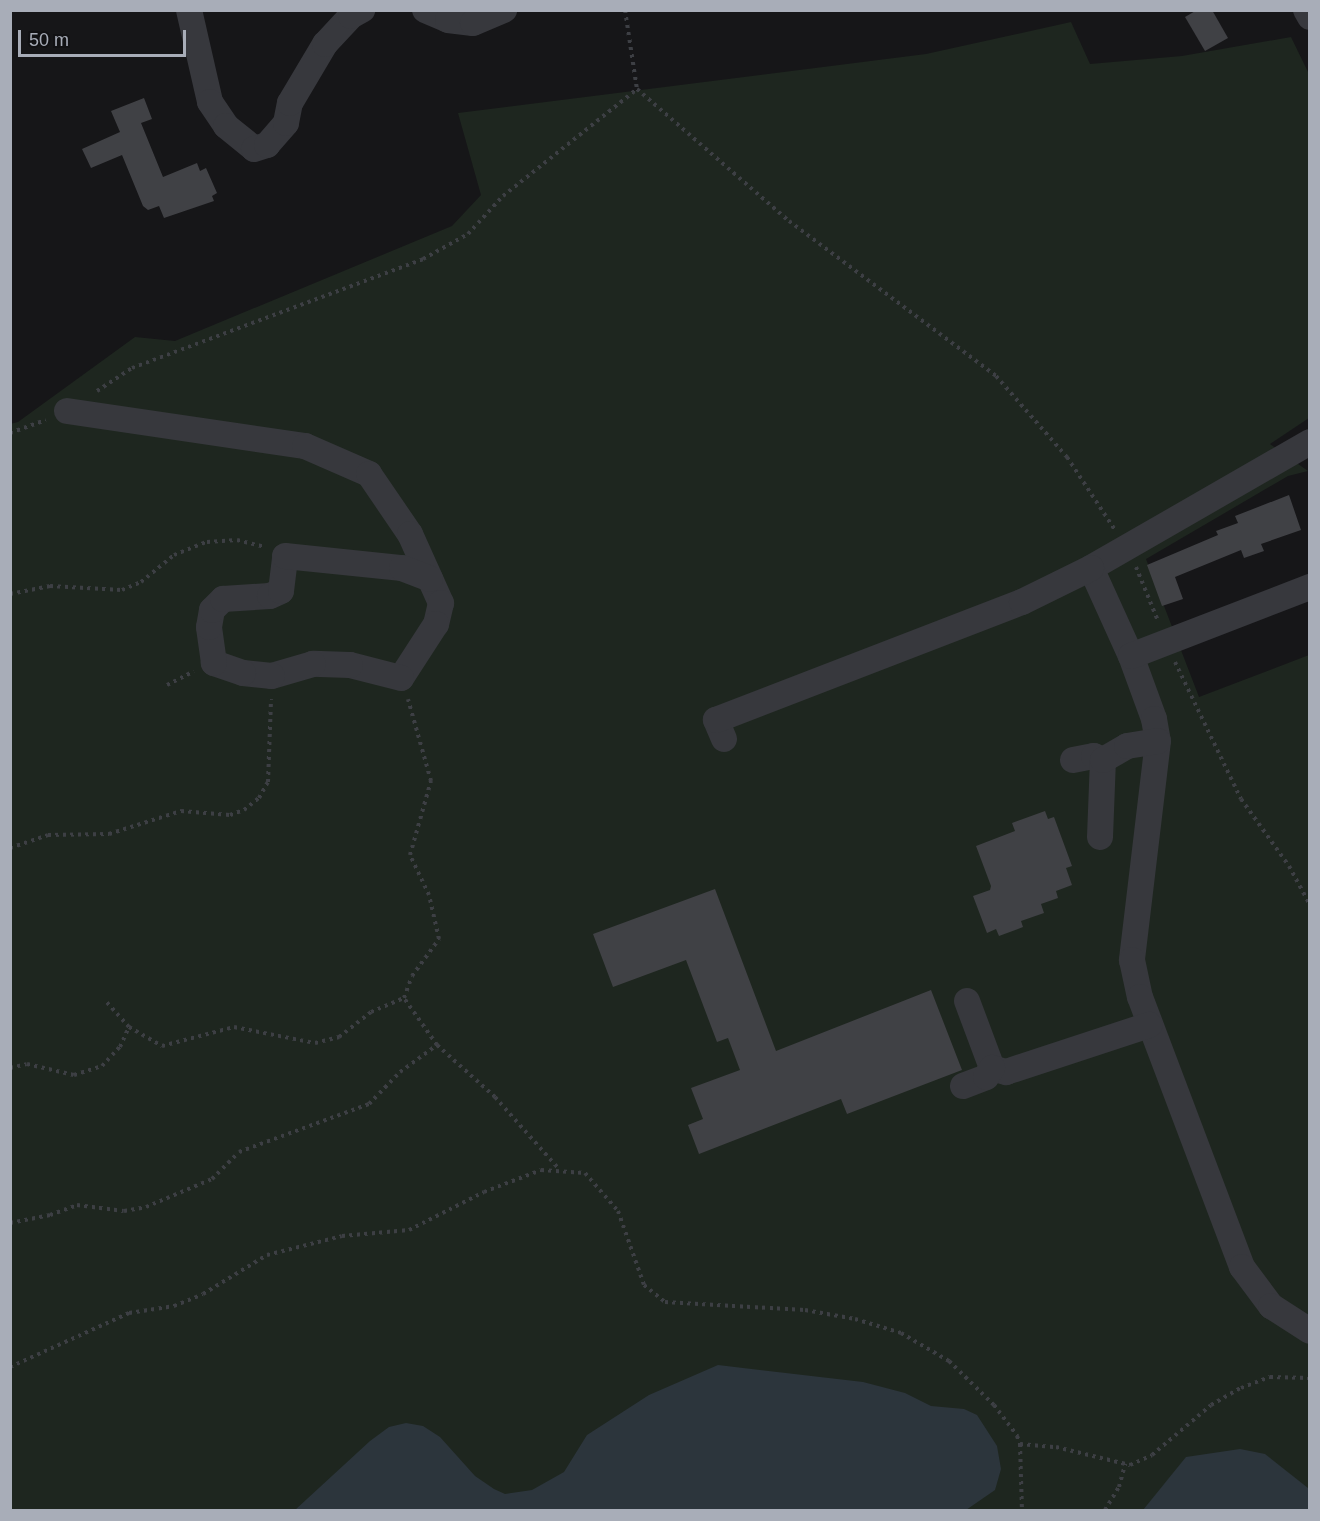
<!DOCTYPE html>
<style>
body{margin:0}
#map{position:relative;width:1320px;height:1521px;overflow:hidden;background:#161618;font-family:Helvetica,sans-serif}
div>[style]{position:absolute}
.green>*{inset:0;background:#1e261f}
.water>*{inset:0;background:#2c353c}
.building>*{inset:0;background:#404145}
.path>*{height:4px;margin-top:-2px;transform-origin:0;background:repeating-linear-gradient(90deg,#3d3f44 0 3px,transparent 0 7.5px)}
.minor>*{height:26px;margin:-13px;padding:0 13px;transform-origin:13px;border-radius:13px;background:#37383d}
span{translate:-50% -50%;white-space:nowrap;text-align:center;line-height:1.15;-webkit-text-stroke:5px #111113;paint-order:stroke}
.frame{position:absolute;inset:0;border:12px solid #a8adb8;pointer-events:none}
.scale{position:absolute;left:18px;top:30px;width:168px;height:27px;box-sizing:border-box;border:3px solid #a8adb8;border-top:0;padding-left:8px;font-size:18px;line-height:21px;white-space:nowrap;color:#a8adb8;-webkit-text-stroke:4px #111113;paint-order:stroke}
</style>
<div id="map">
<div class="green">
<div style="clip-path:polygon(1071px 22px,1090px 64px,1182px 56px,1291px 37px,1309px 74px,1309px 418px,1270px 444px,1308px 471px,1288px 476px,1146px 559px,1199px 697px,1309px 655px,1309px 1510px,11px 1510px,10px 424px,18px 422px,135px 337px,175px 341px,452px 226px,481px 195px,458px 113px,926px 54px)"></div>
</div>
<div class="water">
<div style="clip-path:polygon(718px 1365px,863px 1382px,905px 1393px,931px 1406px,964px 1409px,977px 1415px,997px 1446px,1001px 1469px,995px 1490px,966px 1510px,295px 1510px,370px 1441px,389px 1427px,406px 1423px,423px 1426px,440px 1437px,475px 1476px,494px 1489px,505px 1494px,532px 1490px,564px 1472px,587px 1435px,649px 1395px)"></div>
<div style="clip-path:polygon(1240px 1449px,1265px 1454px,1308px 1488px,1309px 1510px,1143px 1510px,1186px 1457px)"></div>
</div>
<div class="building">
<div style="clip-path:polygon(1197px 10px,1212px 10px,1228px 38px,1205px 51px,1185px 17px)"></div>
<div style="clip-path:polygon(144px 98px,152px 119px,141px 123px,163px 177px,197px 163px,200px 171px,206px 168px,217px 193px,212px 196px,214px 201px,164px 218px,159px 206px,148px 210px,143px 206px,122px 155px,91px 168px,82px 149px,120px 132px,111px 111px)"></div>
<div style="clip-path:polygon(1289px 495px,1301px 530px,1261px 544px,1264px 551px,1244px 558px,1241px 550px,1175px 577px,1183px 599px,1162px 606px,1147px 565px,1218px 535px,1216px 531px,1238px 523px,1235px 516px)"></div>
<div style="clip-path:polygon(1045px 811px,1048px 819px,1054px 817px,1072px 866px,1066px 868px,1072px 885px,1056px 891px,1058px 898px,1041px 904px,1044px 913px,1021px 921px,1023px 927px,999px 936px,996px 929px,987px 933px,973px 896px,990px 890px,991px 886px,976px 846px,1015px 831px,1012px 823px)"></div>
<div style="clip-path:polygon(715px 889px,776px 1051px,931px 990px,962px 1070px,847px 1114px,841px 1099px,699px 1154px,688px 1125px,703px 1119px,691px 1088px,740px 1070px,728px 1038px,717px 1042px,686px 960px,613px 987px,593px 934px)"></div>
</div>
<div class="path">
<div style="left:625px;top:10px;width:80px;rotate:81.4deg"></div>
<div style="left:637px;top:89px;width:201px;rotate:41deg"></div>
<div style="left:789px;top:221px;width:259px;rotate:36.8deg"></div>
<div style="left:996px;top:376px;width:108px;rotate:48.8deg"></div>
<div style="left:1067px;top:457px;width:87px;rotate:56.7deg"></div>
<div style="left:97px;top:391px;width:42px;rotate:-33.3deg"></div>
<div style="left:132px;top:368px;width:311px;rotate:-20.5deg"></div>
<div style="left:423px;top:259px;width:51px;rotate:-29.1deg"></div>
<div style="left:468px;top:234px;width:52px;rotate:-47.4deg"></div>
<div style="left:503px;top:196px;width:171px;rotate:-38.6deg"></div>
<div style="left:10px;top:433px;width:38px;rotate:-20deg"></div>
<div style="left:1136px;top:567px;width:58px;rotate:67.8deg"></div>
<div style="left:10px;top:594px;width:41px;rotate:-11.3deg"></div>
<div style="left:50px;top:586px;width:72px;rotate:3.2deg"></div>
<div style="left:122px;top:590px;width:21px;rotate:-23deg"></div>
<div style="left:141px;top:582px;width:43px;rotate:-39.3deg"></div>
<div style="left:174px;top:555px;width:35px;rotate:-22deg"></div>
<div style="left:207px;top:542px;width:30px;rotate:-4deg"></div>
<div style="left:237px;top:540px;width:29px;rotate:14deg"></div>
<div style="left:1175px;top:662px;width:152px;rotate:64.3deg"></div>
<div style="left:1241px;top:799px;width:82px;rotate:54.4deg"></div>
<div style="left:1289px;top:866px;width:44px;rotate:61.7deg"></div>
<div style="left:167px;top:685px;width:30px;rotate:-27deg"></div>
<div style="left:10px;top:848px;width:40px;rotate:-18.9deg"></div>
<div style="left:48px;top:835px;width:61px;rotate:-0.9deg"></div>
<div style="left:109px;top:834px;width:76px;rotate:-17.7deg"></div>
<div style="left:181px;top:811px;width:49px;rotate:4.7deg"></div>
<div style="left:230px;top:815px;width:15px;rotate:-20deg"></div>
<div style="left:244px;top:810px;width:19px;rotate:-39deg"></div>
<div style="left:259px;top:798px;width:18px;rotate:-61deg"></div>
<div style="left:268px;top:782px;width:83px;rotate:-87.9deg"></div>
<div style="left:129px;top:1027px;width:38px;rotate:30deg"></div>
<div style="left:162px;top:1046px;width:74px;rotate:-14.8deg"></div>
<div style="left:234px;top:1027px;width:83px;rotate:11.2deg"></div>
<div style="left:315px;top:1043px;width:25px;rotate:-14deg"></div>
<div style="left:339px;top:1037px;width:41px;rotate:-38deg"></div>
<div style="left:371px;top:1012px;width:36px;rotate:-23deg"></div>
<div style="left:404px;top:998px;width:23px;rotate:-70deg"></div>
<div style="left:412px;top:976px;width:46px;rotate:-53.9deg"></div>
<div style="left:439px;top:939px;width:45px;rotate:-102.8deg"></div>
<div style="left:429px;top:895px;width:44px;rotate:-115.4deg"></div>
<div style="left:410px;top:855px;width:77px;rotate:-74.2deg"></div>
<div style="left:431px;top:781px;width:85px;rotate:-105.7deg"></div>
<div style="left:437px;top:1045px;width:78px;rotate:41.9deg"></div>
<div style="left:495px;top:1097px;width:96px;rotate:48.4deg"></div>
<div style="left:10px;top:1068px;width:17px;rotate:-13deg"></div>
<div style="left:27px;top:1064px;width:48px;rotate:13.2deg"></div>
<div style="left:74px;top:1075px;width:29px;rotate:-18deg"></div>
<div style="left:102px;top:1066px;width:26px;rotate:-47deg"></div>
<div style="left:120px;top:1047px;width:22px;rotate:-66deg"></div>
<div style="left:129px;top:1027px;width:36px;rotate:-132deg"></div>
<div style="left:10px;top:1223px;width:41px;rotate:-11.3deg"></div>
<div style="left:50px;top:1215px;width:29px;rotate:-20deg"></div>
<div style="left:77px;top:1205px;width:47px;rotate:7.3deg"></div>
<div style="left:124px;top:1211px;width:22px;rotate:-10deg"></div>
<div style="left:146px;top:1207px;width:72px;rotate:-23deg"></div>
<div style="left:212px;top:1179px;width:38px;rotate:-45deg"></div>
<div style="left:239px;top:1152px;width:139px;rotate:-20.3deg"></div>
<div style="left:369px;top:1104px;width:45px;rotate:-45.9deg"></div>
<div style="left:400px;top:1072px;width:46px;rotate:-36.1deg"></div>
<div style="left:437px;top:1045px;width:57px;rotate:-125.1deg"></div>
<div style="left:10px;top:1367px;width:131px;rotate:-24.4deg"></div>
<div style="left:129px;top:1313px;width:46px;rotate:-8.8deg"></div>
<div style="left:174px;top:1306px;width:31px;rotate:-22deg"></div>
<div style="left:203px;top:1294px;width:75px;rotate:-31.4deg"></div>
<div style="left:267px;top:1255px;width:77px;rotate:-14.2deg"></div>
<div style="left:342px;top:1236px;width:67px;rotate:-5.1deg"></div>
<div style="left:409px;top:1230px;width:84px;rotate:-26.9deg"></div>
<div style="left:484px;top:1192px;width:61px;rotate:-21.1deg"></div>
<div style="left:541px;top:1170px;width:44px;rotate:3.9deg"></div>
<div style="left:585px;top:1173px;width:50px;rotate:49deg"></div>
<div style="left:618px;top:1211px;width:78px;rotate:70.6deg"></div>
<div style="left:644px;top:1285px;width:27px;rotate:39deg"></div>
<div style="left:665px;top:1302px;width:140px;rotate:3.3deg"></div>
<div style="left:805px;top:1310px;width:51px;rotate:10.2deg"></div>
<div style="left:855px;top:1319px;width:48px;rotate:16.9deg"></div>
<div style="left:901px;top:1333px;width:56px;rotate:30.3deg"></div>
<div style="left:949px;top:1361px;width:63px;rotate:44.4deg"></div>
<div style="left:994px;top:1405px;width:39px;rotate:53deg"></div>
<div style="left:1017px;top:1436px;width:9px;rotate:69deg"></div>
<div style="left:1020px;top:1444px;width:66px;rotate:88.3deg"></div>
<div style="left:1020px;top:1444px;width:36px;rotate:5deg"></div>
<div style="left:1056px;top:1447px;width:76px;rotate:13.7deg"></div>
<div style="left:1130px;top:1465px;width:24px;rotate:-24deg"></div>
<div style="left:1152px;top:1455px;width:77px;rotate:-40.3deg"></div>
<div style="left:1211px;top:1405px;width:34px;rotate:-30deg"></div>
<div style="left:1241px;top:1388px;width:31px;rotate:-21deg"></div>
<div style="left:1270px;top:1377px;width:40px;rotate:1.4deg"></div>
<div style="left:1105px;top:1510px;width:27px;rotate:-59deg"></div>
<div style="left:1119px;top:1487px;width:24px;rotate:-75deg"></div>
</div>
<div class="minor">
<div style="left:189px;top:10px;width:94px;rotate:77.1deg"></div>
<div style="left:210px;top:102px;width:29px;rotate:56deg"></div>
<div style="left:226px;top:126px;width:36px;rotate:39deg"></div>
<div style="left:254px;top:149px;width:14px;rotate:-17deg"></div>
<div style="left:267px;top:145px;width:29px;rotate:-49deg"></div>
<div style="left:286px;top:123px;width:20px;rotate:-79deg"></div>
<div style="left:290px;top:103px;width:69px;rotate:-59.3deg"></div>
<div style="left:325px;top:44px;width:38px;rotate:-47deg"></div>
<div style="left:351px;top:16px;width:13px;rotate:-29deg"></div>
<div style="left:425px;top:10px;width:25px;rotate:23deg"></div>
<div style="left:448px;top:20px;width:25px;rotate:7deg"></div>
<div style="left:473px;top:23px;width:34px;rotate:-23deg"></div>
<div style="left:1306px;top:10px;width:8px;rotate:60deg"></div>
<div style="left:67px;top:411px;width:241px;rotate:8.4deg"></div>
<div style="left:305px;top:446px;width:70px;rotate:23.6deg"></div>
<div style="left:369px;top:474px;width:73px;rotate:55.7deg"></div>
<div style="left:410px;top:534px;width:76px;rotate:65.8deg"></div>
<div style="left:441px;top:603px;width:22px;rotate:103deg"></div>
<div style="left:436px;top:624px;width:64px;rotate:122.9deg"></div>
<div style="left:401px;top:678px;width:53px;rotate:-165.7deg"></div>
<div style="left:350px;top:665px;width:37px;rotate:-178deg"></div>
<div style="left:313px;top:664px;width:43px;rotate:163.7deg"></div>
<div style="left:272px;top:676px;width:29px;rotate:-174deg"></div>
<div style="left:243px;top:673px;width:31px;rotate:-161deg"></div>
<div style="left:214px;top:663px;width:36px;rotate:-98deg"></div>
<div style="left:209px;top:627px;width:17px;rotate:-80deg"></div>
<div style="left:212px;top:610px;width:16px;rotate:-45deg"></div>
<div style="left:223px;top:599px;width:47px;rotate:-3.7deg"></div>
<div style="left:270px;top:596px;width:12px;rotate:-24deg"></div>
<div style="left:281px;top:591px;width:35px;rotate:-83deg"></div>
<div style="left:285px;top:556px;width:118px;rotate:5.9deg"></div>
<div style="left:402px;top:568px;width:30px;rotate:21deg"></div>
<div style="left:1310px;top:442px;width:253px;rotate:150.1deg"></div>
<div style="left:1091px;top:568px;width:97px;rotate:65.6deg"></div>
<div style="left:1131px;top:656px;width:67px;rotate:69.9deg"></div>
<div style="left:1154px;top:719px;width:22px;rotate:80deg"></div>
<div style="left:1158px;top:741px;width:221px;rotate:96.8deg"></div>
<div style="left:1132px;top:960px;width:38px;rotate:78deg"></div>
<div style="left:1140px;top:997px;width:289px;rotate:69.3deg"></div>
<div style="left:1242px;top:1267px;width:49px;rotate:53.4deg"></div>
<div style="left:1271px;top:1306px;width:46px;rotate:32.7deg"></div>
<div style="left:1131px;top:656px;width:192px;rotate:-21.1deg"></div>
<div style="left:724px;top:739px;width:21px;rotate:-113deg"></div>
<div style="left:716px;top:720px;width:328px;rotate:-21.1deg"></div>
<div style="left:1022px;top:602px;width:77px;rotate:-26.2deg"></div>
<div style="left:1073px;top:760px;width:21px;rotate:-11deg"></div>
<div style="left:1094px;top:756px;width:10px;rotate:24deg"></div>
<div style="left:1100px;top:837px;width:77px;rotate:-87.8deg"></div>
<div style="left:1103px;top:760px;width:28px;rotate:-30deg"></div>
<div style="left:1127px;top:746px;width:31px;rotate:-9deg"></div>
<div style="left:967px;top:1001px;width:72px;rotate:69.5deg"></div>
<div style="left:992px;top:1068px;width:15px;rotate:16deg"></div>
<div style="left:1006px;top:1072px;width:151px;rotate:-18.2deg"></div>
<div style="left:963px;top:1086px;width:25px;rotate:-21deg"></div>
<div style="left:986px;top:1077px;width:11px;rotate:-56deg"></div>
</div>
<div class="frame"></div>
<div class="scale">50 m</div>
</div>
